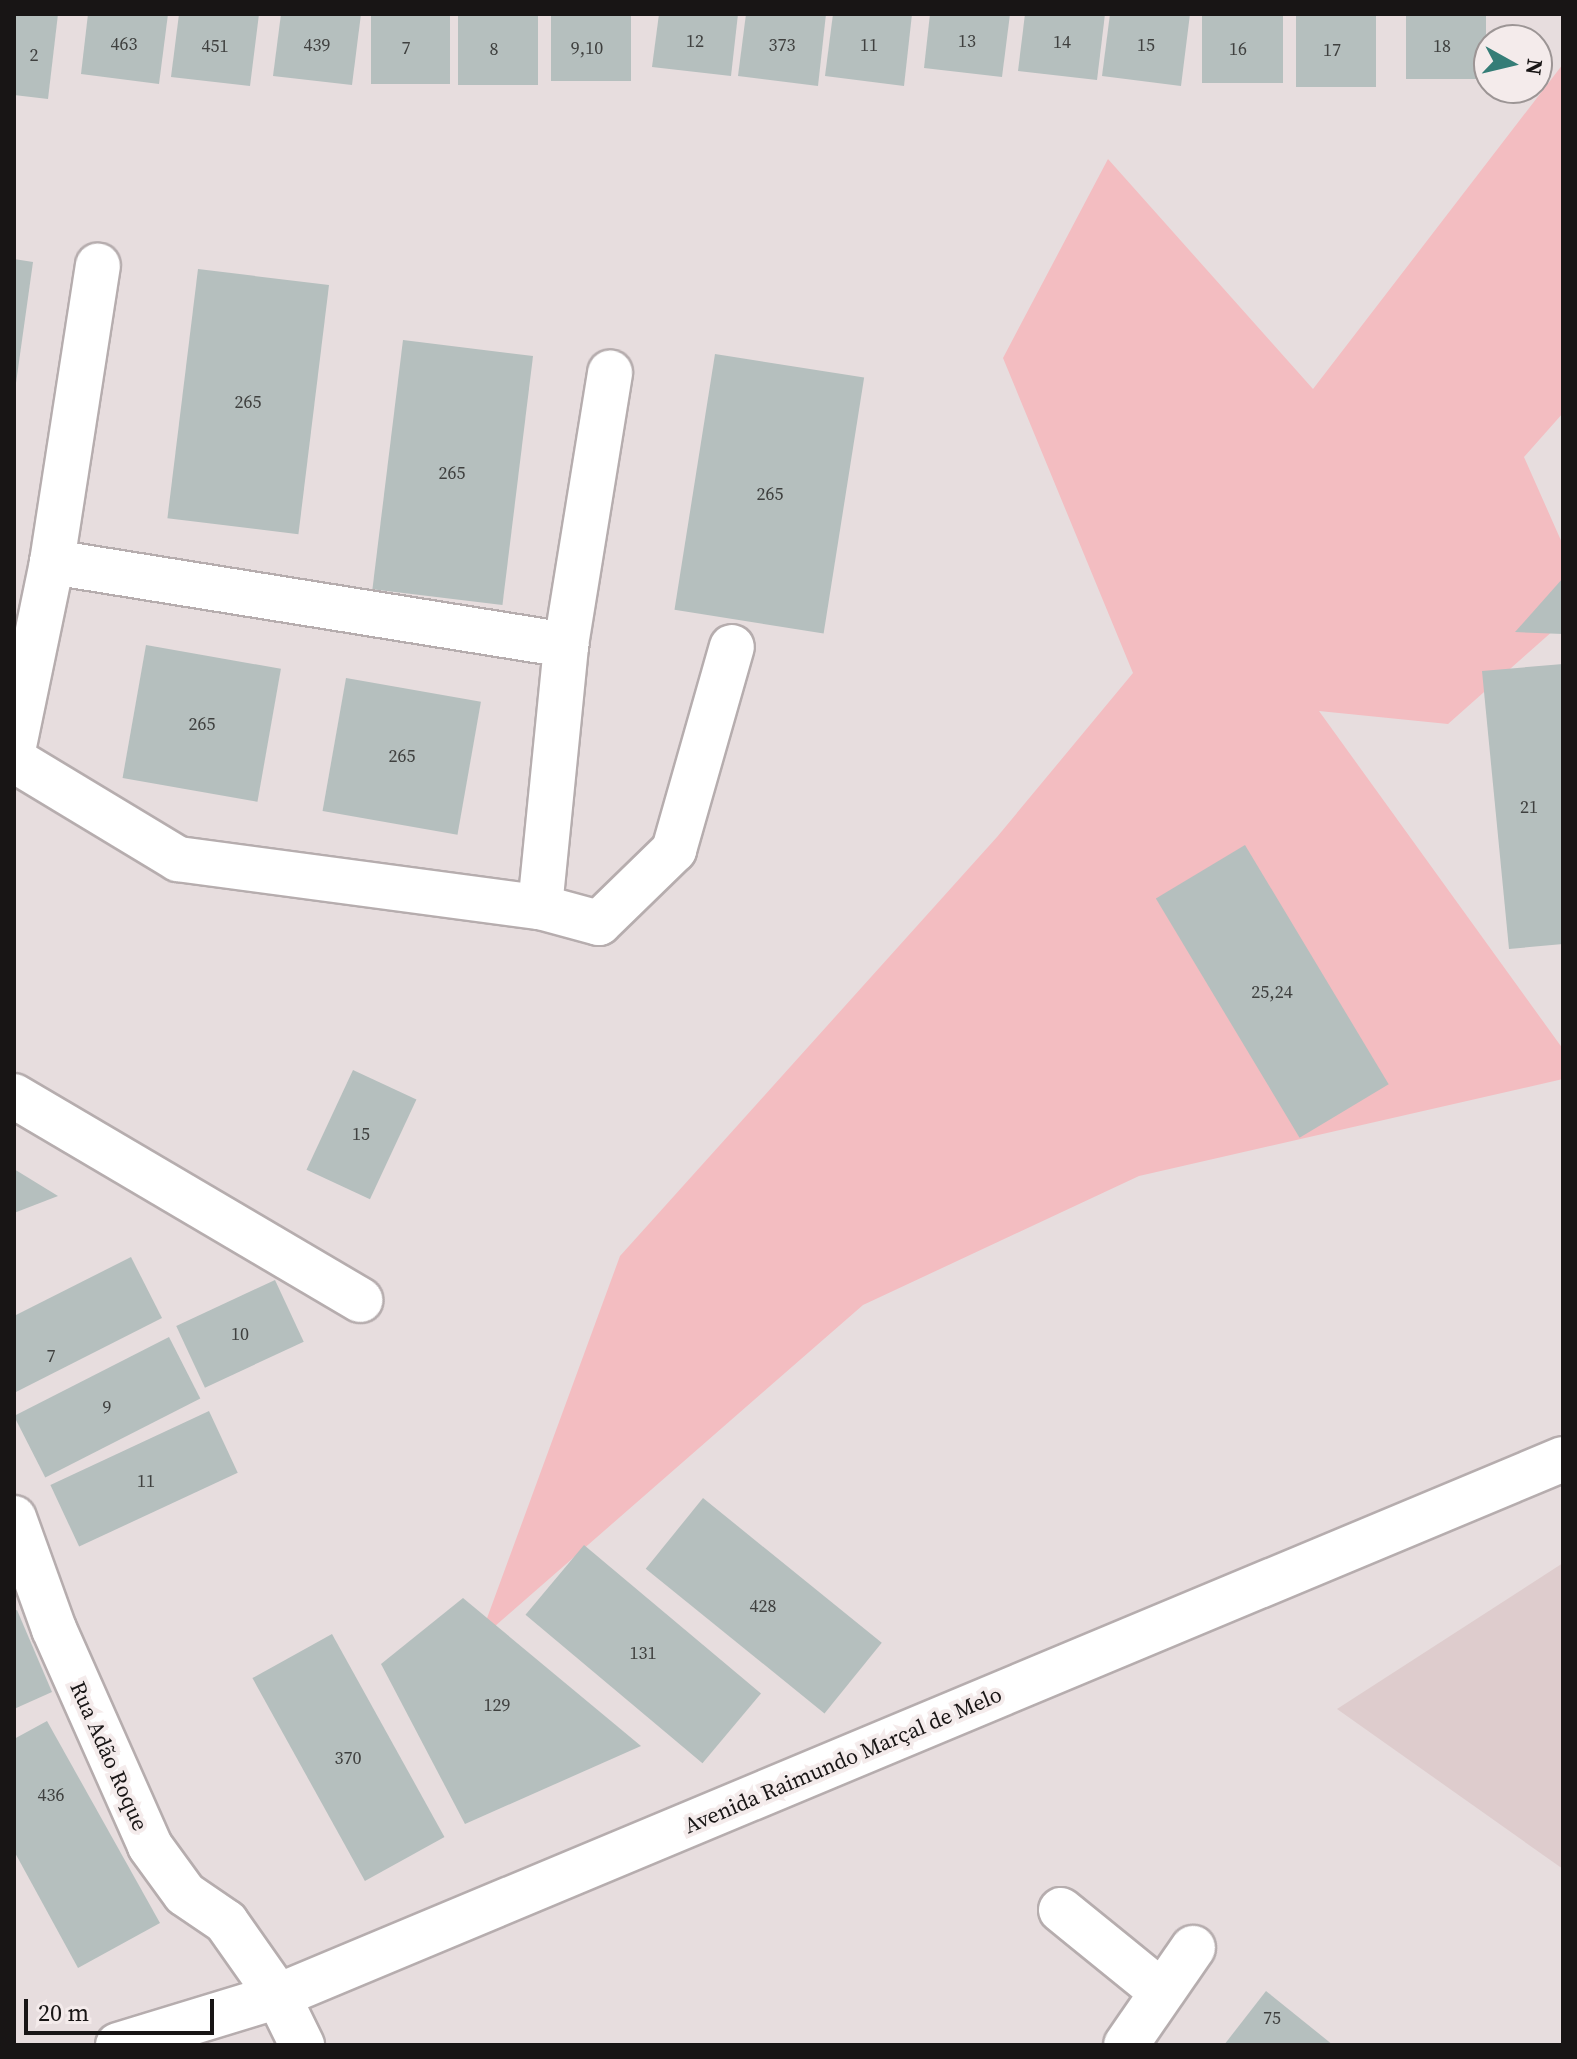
<!DOCTYPE html>
<meta charset="utf-8">
<style>
body{margin:0}
#map{position:relative;width:1577px;height:2059px;overflow:hidden;background:#e7ddde;font-family:"Source Serif 4",serif}
div>[style]{position:absolute}
.built>*{inset:0;background:#decccd}
.green>*{inset:0;background:#f3bdc1}
.building>*{inset:0;background:#b5bfbe;transform-origin:0 0}
.roads{filter:drop-shadow(2px 0 #b6adae) drop-shadow(-2px 0 #b6adae) drop-shadow(0 2px #b6adae) drop-shadow(0 -2px #b6adae)}
.minor>*{height:44px;margin:-22px;padding:0 22px;transform-origin:22px;border-radius:22px;background:#fff}
span{translate:-50% -50%;white-space:nowrap;text-align:center;line-height:1.15;-webkit-text-stroke:8px #f4ebeb;paint-order:stroke}
.number-label{font-size:18px;color:#3f403f}
.number-label span{-webkit-text-stroke-width:0}
.street-label{font-size:22px;color:#181515}
.frame{position:absolute;inset:0;border:16px solid #181515;pointer-events:none}
.north{position:absolute;left:1473px;top:24px;width:80px;height:80px;box-sizing:border-box;background:#f4ebeb;border:2px solid #9c9595;border-radius:50%;rotate:98deg;font-size:22px;font-weight:700;line-height:32px;text-align:center;color:#181515}
.north::after{content:'';display:block;margin:auto;width:28px;height:36px;background:#357d77;clip-path:polygon(50% 0,100% 100%,50% 72%,0 100%)}
.scale{position:absolute;left:24px;top:1999px;width:190px;height:36px;box-sizing:border-box;border:4px solid #181515;border-top:0;padding-left:10px;font-size:24px;line-height:28px;white-space:nowrap;color:#181515;-webkit-text-stroke:6px #f4ebeb;paint-order:stroke}
</style>
<div id="map">
<div class="built">
<div style="clip-path:polygon(1563px 1563px,1563px 1869px,1337px 1709px)"></div>
</div>
<div class="green">
<div style="clip-path:polygon(1563px 64px,1563px 413px,1524px 457px,1563px 545px,1563px 622px,1448px 724px,1319px 711px,1563px 1049px,1563px 1079px,1139px 1176px,863px 1305px,479px 1640px,620px 1256px,997px 837px,1133px 673px,1003px 358px,1108px 159px,1313px 389px)"></div>
</div>
<div class="building">
<div style="clip-path:polygon(14px 14px,58px 14px,48px 99px,14px 95px)"></div>
<div style="clip-path:polygon(88px 14px,168px 14px,159px 84px,81px 74px)"></div>
<div style="clip-path:polygon(179px 14px,259px 14px,250px 86px,171px 77px)"></div>
<div style="clip-path:polygon(281px 14px,361px 14px,352px 85px,273px 76px)"></div>
<div style="left:371px;top:14px;width:79px;height:70px"></div>
<div style="left:458px;top:14px;width:80px;height:71px"></div>
<div style="left:551px;top:14px;width:80px;height:67px"></div>
<div style="clip-path:polygon(659px 14px,738px 14px,731px 76px,652px 67px)"></div>
<div style="clip-path:polygon(746px 14px,826px 14px,818px 86px,738px 76px)"></div>
<div style="clip-path:polygon(833px 14px,912px 14px,904px 86px,825px 76px)"></div>
<div style="clip-path:polygon(930px 14px,1010px 14px,1002px 77px,924px 68px)"></div>
<div style="clip-path:polygon(1025px 14px,1105px 14px,1097px 80px,1018px 71px)"></div>
<div style="clip-path:polygon(1110px 14px,1190px 14px,1181px 86px,1102px 76px)"></div>
<div style="left:1202px;top:14px;width:81px;height:69px"></div>
<div style="left:1296px;top:14px;width:80px;height:73px"></div>
<div style="left:1406px;top:14px;width:80px;height:65px"></div>
<div style="clip-path:polygon(14px 259px,33px 262px,16px 383px,14px 383px)"></div>
<div style="left:198px;top:269px;width:132px;height:251px;rotate:7deg"></div>
<div style="left:403px;top:340px;width:131px;height:251px;rotate:7deg"></div>
<div style="left:715px;top:354px;width:151px;height:259px;rotate:9deg"></div>
<div style="clip-path:polygon(1563px 578px,1563px 634px,1515px 632px)"></div>
<div style="left:146px;top:645px;width:137px;height:135px;rotate:10deg"></div>
<div style="clip-path:polygon(1563px 664px,1563px 944px,1509px 949px,1482px 671px)"></div>
<div style="left:346px;top:678px;width:137px;height:135px;rotate:10deg"></div>
<div style="left:1245px;top:845px;width:279px;height:104px;rotate:59deg"></div>
<div style="left:353px;top:1070px;width:70px;height:110px;rotate:25deg"></div>
<div style="clip-path:polygon(14px 1169px,58px 1196px,14px 1213px)"></div>
<div style="clip-path:polygon(131px 1257px,162px 1318px,14px 1393px,14px 1316px)"></div>
<div style="left:275px;top:1280px;width:68px;height:109px;rotate:65deg"></div>
<div style="left:169px;top:1337px;width:69px;height:174px;rotate:63deg"></div>
<div style="left:209px;top:1411px;width:68px;height:175px;rotate:65deg"></div>
<div style="left:703px;top:1498px;width:230px;height:91px;rotate:39deg"></div>
<div style="left:584px;top:1545px;width:231px;height:91px;rotate:40deg"></div>
<div style="clip-path:polygon(463px 1598px,641px 1746px,465px 1824px,381px 1664px)"></div>
<div style="clip-path:polygon(17px 1610px,52px 1692px,14px 1709px,14px 1611px)"></div>
<div style="left:332px;top:1634px;width:232px;height:91px;rotate:61deg"></div>
<div style="clip-path:polygon(47px 1721px,160px 1923px,78px 1968px,14px 1851px,14px 1739px)"></div>
<div style="clip-path:polygon(1266px 1991px,1333px 2045px,1224px 2045px)"></div>
</div>
<div class="roads">
<div class="minor">
<div style="left:52px;top:562px;width:300px;rotate:-81.2deg"></div>
<div style="left:14px;top:746px;width:188px;rotate:-78.3deg"></div>
<div style="left:52px;top:562px;width:521px;rotate:9.17deg"></div>
<div style="left:14px;top:760px;width:192px;rotate:31.1deg"></div>
<div style="left:178px;top:859px;width:365px;rotate:7.6deg"></div>
<div style="left:540px;top:907px;width:263px;rotate:-84.3deg"></div>
<div style="left:566px;top:645px;width:276px;rotate:-80.8deg"></div>
<div style="left:540px;top:907px;width:61px;rotate:15.2deg"></div>
<div style="left:599px;top:923px;width:105px;rotate:-44.2deg"></div>
<div style="left:674px;top:850px;width:211px;rotate:-74.1deg"></div>
<div style="left:14px;top:1096px;width:402px;rotate:30.5deg"></div>
<div style="left:14px;top:1518px;width:118px;rotate:70.2deg"></div>
<div style="left:54px;top:1629px;width:237px;rotate:66.1deg"></div>
<div style="left:150px;top:1846px;width:59px;rotate:53.9deg"></div>
<div style="left:185px;top:1894px;width:50px;rotate:34.3deg"></div>
<div style="left:226px;top:1922px;width:90px;rotate:54.9deg"></div>
<div style="left:278px;top:1996px;width:55px;rotate:63.9deg"></div>
<div style="left:1061px;top:1910px;width:130px;rotate:39.1deg"></div>
<div style="left:118px;top:2045px;width:167px;rotate:-17deg"></div>
<div style="left:278px;top:1996px;width:1393px;rotate:-22.68deg"></div>
<div style="left:1126px;top:2045px;width:118px;rotate:-55.4deg"></div>
</div>
</div>
<div class="number-label">
<span style="left:695px;top:41px">12</span>
<span style="left:967px;top:41px">13</span>
<span style="left:1062px;top:42px">14</span>
<span style="left:124px;top:44px">463</span>
<span style="left:317px;top:45px">439</span>
<span style="left:782px;top:45px">373</span>
<span style="left:869px;top:45px">11</span>
<span style="left:1146px;top:45px">15</span>
<span style="left:215px;top:46px">451</span>
<span style="left:1442px;top:46px">18</span>
<span style="left:406px;top:48px">7</span>
<span style="left:587px;top:48px">9,10</span>
<span style="left:494px;top:49px">8</span>
<span style="left:1238px;top:49px">16</span>
<span style="left:1332px;top:50px">17</span>
<span style="left:34px;top:55px">2</span>
<span style="left:248px;top:402px">265</span>
<span style="left:452px;top:473px">265</span>
<span style="left:770px;top:494px">265</span>
<span style="left:202px;top:724px">265</span>
<span style="left:402px;top:756px">265</span>
<span style="left:1529px;top:807px">21</span>
<span style="left:1272px;top:992px">25,24</span>
<span style="left:361px;top:1134px">15</span>
<span style="left:240px;top:1334px">10</span>
<span style="left:51px;top:1356px">7</span>
<span style="left:107px;top:1407px">9</span>
<span style="left:146px;top:1481px">11</span>
<span style="left:763px;top:1606px">428</span>
<span style="left:643px;top:1653px">131</span>
<span style="left:497px;top:1705px">129</span>
<span style="left:348px;top:1758px">370</span>
<span style="left:51px;top:1795px">436</span>
<span style="left:1272px;top:2018px">75</span>
</div>
<div class="street-label">
<span style="left:109px;top:1756px;rotate:66deg">Rua Adão Roque</span>
<span style="left:843px;top:1760px;rotate:-23deg">Avenida Raimundo Marçal de Melo</span>
</div>
<div class="frame"></div>
<div class="north">N</div>
<div class="scale">20 m</div>
</div>
